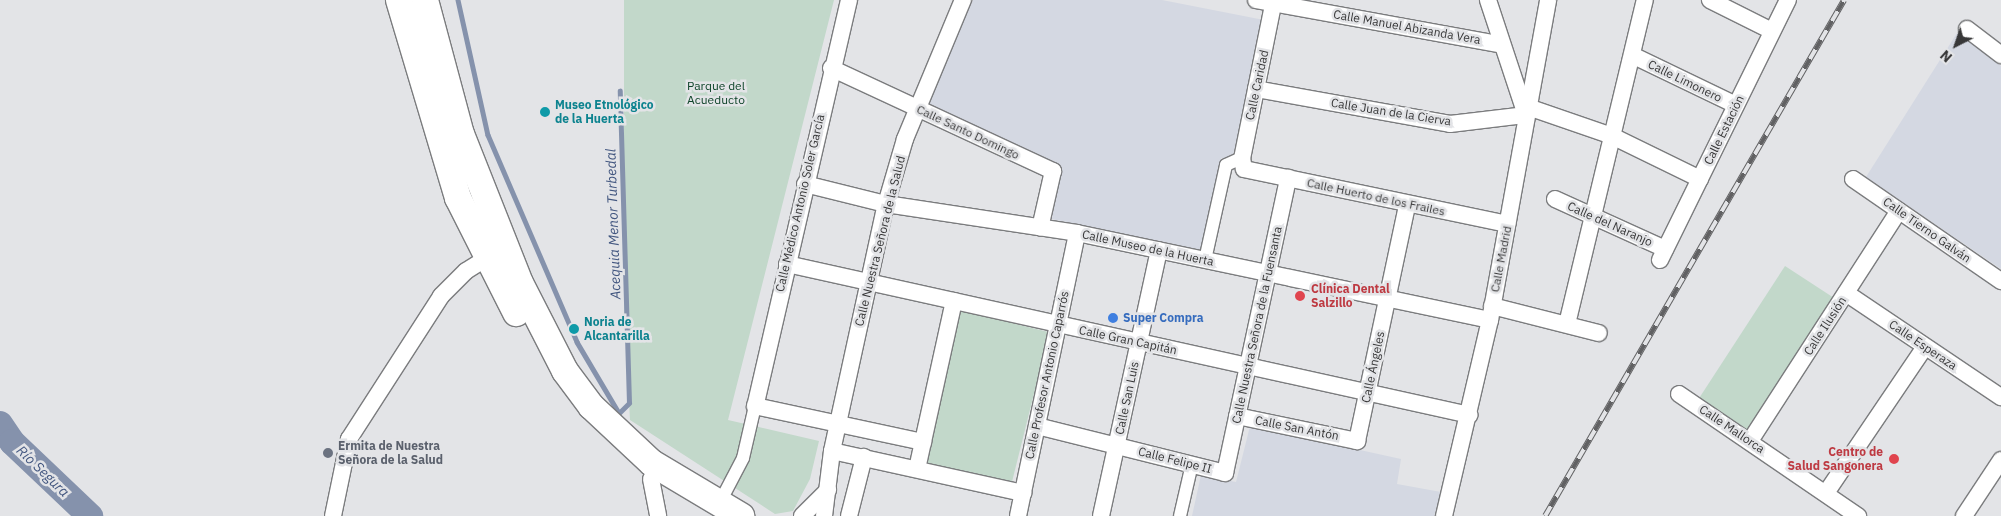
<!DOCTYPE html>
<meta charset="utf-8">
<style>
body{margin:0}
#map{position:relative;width:2001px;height:516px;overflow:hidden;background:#e3e4e7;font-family:"IBM Plex Sans",sans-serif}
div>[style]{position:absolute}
.built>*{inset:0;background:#d4d8e2}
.green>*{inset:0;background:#c2d8ca;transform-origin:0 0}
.stream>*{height:4.5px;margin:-2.25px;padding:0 2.25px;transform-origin:2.25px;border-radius:2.25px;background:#8592ac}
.river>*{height:26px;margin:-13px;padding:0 13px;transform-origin:13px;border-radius:13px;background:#8592ac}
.roads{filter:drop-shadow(1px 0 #7b7c7e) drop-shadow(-1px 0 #7b7c7e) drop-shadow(0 1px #7b7c7e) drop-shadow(0 -1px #7b7c7e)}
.pedestrian>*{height:12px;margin:-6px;padding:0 6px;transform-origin:6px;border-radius:6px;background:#fff}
.minor>*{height:16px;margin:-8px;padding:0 8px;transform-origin:8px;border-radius:8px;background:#fff}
.primary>*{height:26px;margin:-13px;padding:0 13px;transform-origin:13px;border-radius:13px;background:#fff}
.rail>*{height:5.5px;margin-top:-2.75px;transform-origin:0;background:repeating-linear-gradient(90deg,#e3e4e7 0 11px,#616163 0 22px);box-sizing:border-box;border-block:1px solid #616163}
.dots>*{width:14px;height:14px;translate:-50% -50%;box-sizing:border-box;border:2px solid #e3e4e7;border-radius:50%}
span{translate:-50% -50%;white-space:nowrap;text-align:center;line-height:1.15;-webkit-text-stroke:5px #e3e4e7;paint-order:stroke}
.street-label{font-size:12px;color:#373738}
.park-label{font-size:12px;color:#0e4429}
.culture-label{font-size:12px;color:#0d838f;font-weight:700}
.left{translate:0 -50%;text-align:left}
.health-label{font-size:12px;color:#be3a42;font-weight:700}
.right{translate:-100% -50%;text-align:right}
.shop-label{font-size:12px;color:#366cbe;font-weight:700}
.worship-label{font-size:12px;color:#5b616d;font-weight:700}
.water-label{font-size:14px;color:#435780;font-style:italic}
.north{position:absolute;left:1931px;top:20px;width:50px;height:50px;-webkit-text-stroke:4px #e3e4e7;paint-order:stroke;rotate:221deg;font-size:14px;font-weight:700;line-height:20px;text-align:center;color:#373738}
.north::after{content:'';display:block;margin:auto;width:18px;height:22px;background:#373738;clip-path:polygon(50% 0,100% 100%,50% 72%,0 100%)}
</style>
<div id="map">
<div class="built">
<div style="clip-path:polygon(973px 0,1162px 0,1264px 20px,1232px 160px,1221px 158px,1202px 250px,1052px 219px,1059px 170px,926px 104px)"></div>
<div style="clip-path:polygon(1957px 33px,2001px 66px,2001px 269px,1866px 177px)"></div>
<div style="clip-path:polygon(1250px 426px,1401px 459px,1397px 484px,1441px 492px,1434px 516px,1192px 516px,1201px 475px,1236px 482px)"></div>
</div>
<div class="green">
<div style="clip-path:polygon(624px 0,834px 0,728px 420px,819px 441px,810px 479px,793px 511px,775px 514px,630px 420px,624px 308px)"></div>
<div style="left:1785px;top:266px;width:59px;height:159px;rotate:33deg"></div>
<div style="left:960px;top:310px;width:92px;height:161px;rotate:14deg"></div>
</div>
<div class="stream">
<div style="left:458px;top:0;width:138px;rotate:77.5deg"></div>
<div style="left:488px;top:135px;width:225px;rotate:66.7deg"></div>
<div style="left:577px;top:342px;width:82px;rotate:59.4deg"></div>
<div style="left:619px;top:413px;width:14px;rotate:-45deg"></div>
<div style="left:629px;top:403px;width:312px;rotate:-91.7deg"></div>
</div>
<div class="river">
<div style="left:0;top:424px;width:22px;rotate:56deg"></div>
<div style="left:12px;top:442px;width:108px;rotate:43.5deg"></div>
</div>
<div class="roads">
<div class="pedestrian">
<div style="left:1205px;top:260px;width:97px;rotate:-77.5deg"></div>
<div style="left:1226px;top:165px;width:17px;rotate:-24deg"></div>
<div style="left:719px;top:504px;width:52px;rotate:-62.4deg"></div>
<div style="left:743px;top:458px;width:53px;rotate:-77deg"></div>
<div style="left:1180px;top:516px;width:53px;rotate:-77deg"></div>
</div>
<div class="minor">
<div style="left:849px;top:0;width:417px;rotate:103deg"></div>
<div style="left:755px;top:406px;width:172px;rotate:12.1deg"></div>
<div style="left:1256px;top:0;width:247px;rotate:10.3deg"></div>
<div style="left:1274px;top:0;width:161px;rotate:101.4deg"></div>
<div style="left:1242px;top:158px;width:11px;rotate:80deg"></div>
<div style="left:1244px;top:169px;width:269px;rotate:11.8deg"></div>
<div style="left:1710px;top:0;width:69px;rotate:26.6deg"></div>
<div style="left:1967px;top:29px;width:43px;rotate:37.4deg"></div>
<div style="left:1634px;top:56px;width:113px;rotate:25.7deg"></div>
<div style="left:831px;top:68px;width:245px;rotate:24.9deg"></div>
<div style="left:1053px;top:171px;width:58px;rotate:102.8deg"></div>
<div style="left:1256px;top:89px;width:197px;rotate:10.2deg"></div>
<div style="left:1450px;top:124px;width:77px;rotate:-6.8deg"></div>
<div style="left:1526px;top:115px;width:121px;rotate:-108.3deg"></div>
<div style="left:1528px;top:107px;width:89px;rotate:19deg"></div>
<div style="left:1612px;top:136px;width:98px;rotate:26deg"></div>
<div style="left:1853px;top:179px;width:180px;rotate:34.6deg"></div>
<div style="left:805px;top:184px;width:83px;rotate:13.9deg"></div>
<div style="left:886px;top:204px;width:193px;rotate:8.6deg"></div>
<div style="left:1077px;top:233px;width:422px;rotate:11.9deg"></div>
<div style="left:1555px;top:199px;width:121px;rotate:24.4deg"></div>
<div style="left:1660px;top:260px;width:290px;rotate:-63.8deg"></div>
<div style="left:787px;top:264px;width:699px;rotate:12.48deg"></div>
<div style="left:1846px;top:293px;width:187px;rotate:33.9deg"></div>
<div style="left:1492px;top:306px;width:110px;rotate:14.2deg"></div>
<div style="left:1567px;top:324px;width:333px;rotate:-76.5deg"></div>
<div style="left:1679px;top:394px;width:217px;rotate:34.3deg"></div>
<div style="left:1237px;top:416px;width:123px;rotate:11.8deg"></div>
<div style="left:1357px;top:441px;width:241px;rotate:-78deg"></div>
<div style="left:1037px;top:426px;width:194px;rotate:14deg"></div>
<div style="left:1225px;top:473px;width:302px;rotate:-77.9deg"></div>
<div style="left:1750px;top:441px;width:274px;rotate:-57.1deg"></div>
<div style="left:832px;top:451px;width:196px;rotate:12.4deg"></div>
<div style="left:917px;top:469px;width:172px;rotate:-77.6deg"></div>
<div style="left:651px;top:479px;width:38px;rotate:79deg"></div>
<div style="left:1826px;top:493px;width:176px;rotate:-55.9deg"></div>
<div style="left:333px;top:516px;width:79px;rotate:-78.3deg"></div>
<div style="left:349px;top:439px;width:170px;rotate:-57.2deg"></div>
<div style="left:441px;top:296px;width:35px;rotate:-45deg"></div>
<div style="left:466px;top:271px;width:25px;rotate:-32deg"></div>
<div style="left:802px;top:516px;width:37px;rotate:-45deg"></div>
<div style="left:824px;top:516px;width:65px;rotate:-83deg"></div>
<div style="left:832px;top:451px;width:253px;rotate:-77.7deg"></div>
<div style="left:886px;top:204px;width:68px;rotate:-73.7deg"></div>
<div style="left:905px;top:139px;width:151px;rotate:-67.4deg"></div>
<div style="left:849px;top:516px;width:61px;rotate:-75.7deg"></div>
<div style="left:1018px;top:516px;width:289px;rotate:-78.2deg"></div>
<div style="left:1101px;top:516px;width:272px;rotate:-77.7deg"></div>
<div style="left:1444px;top:516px;width:201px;rotate:-76.8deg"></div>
<div style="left:1490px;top:320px;width:325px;rotate:-79.7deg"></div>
<div style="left:1964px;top:516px;width:67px;rotate:-56.5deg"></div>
</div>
<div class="primary">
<div style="left:399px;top:0;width:207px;rotate:73.4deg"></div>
<div style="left:458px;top:198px;width:129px;rotate:63.2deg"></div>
<div style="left:425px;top:0;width:139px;rotate:75deg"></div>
<div style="left:461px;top:134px;width:160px;rotate:68.4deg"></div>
<div style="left:520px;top:283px;width:99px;rotate:62.9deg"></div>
<div style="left:565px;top:371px;width:44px;rotate:53.4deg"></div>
<div style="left:591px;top:406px;width:83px;rotate:43.1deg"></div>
<div style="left:652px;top:463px;width:104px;rotate:30.8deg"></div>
</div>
</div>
<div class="rail">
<div style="left:1545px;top:516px;width:596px;rotate:-59.91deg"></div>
</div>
<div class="dots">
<div style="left:545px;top:112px;background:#0f9aa8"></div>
<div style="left:1300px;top:296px;background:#e0444e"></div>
<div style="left:1113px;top:318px;background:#3f7fe0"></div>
<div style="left:574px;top:329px;background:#0f9aa8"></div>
<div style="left:328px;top:453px;background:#6b7280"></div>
<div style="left:1894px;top:459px;background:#e0444e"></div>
</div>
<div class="street-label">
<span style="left:1407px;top:27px;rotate:10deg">Calle Manuel Abizanda Vera</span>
<span style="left:1685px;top:81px;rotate:26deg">Calle Limonero</span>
<span style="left:1257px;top:85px;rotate:-78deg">Calle Caridad</span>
<span style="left:1391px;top:112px;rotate:9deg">Calle Juan de la Cierva</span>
<span style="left:1724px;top:130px;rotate:-64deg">Calle Estación</span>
<span style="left:968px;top:132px;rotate:25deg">Calle Santo Domingo</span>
<span style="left:1376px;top:197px;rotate:12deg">Calle Huerto de los Frailes</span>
<span style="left:800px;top:203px;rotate:-77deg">Calle Médico Antonio Soler García</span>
<span style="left:1610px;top:224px;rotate:24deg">Calle del Naranjo</span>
<span style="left:1927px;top:230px;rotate:35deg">Calle Tierno Galván</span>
<span style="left:880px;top:241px;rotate:-76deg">Calle Nuestra Señora de la Salud</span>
<span style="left:1148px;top:248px;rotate:12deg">Calle Museo de la Huerta</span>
<span style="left:1501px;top:259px;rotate:-79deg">Calle Madrid</span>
<span style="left:1257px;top:325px;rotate:-78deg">Calle Nuestra Señora de la Fuensanta</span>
<span style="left:1825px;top:326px;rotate:-57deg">Calle Ilusión</span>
<span style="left:1128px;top:340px;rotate:12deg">Calle Gran Capitán</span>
<span style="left:1923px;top:345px;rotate:34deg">Calle Esperaza</span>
<span style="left:1373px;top:367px;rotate:-78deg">Calle Ángeles</span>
<span style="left:1047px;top:375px;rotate:-78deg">Calle Profesor Antonio Caparrós</span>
<span style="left:1127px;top:398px;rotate:-78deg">Calle San Luis</span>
<span style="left:1297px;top:428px;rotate:11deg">Calle San Antón</span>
<span style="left:1732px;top:429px;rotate:34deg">Calle Mallorca</span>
<span style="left:1175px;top:460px;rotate:14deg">Calle Felipe II</span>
</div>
<div class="park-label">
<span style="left:716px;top:93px">Parque del<br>Acueducto</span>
</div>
<div class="culture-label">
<span class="left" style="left:555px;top:112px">Museo Etnológico<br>de la Huerta</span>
<span class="left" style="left:584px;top:329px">Noria de<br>Alcantarilla</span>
</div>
<div class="health-label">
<span class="left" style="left:1311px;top:296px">Clínica Dental<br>Salzillo</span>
<span class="right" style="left:1883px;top:459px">Centro de<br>Salud Sangonera</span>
</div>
<div class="shop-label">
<span class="left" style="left:1123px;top:318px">Super Compra</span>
</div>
<div class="worship-label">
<span class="left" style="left:338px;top:453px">Ermita de Nuestra<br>Señora de la Salud</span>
</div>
<div class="water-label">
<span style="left:613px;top:224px;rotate:-92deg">Acequia Menor Turbedal</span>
<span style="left:43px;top:471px;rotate:44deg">Río Segura</span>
</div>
<div class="north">N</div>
</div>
